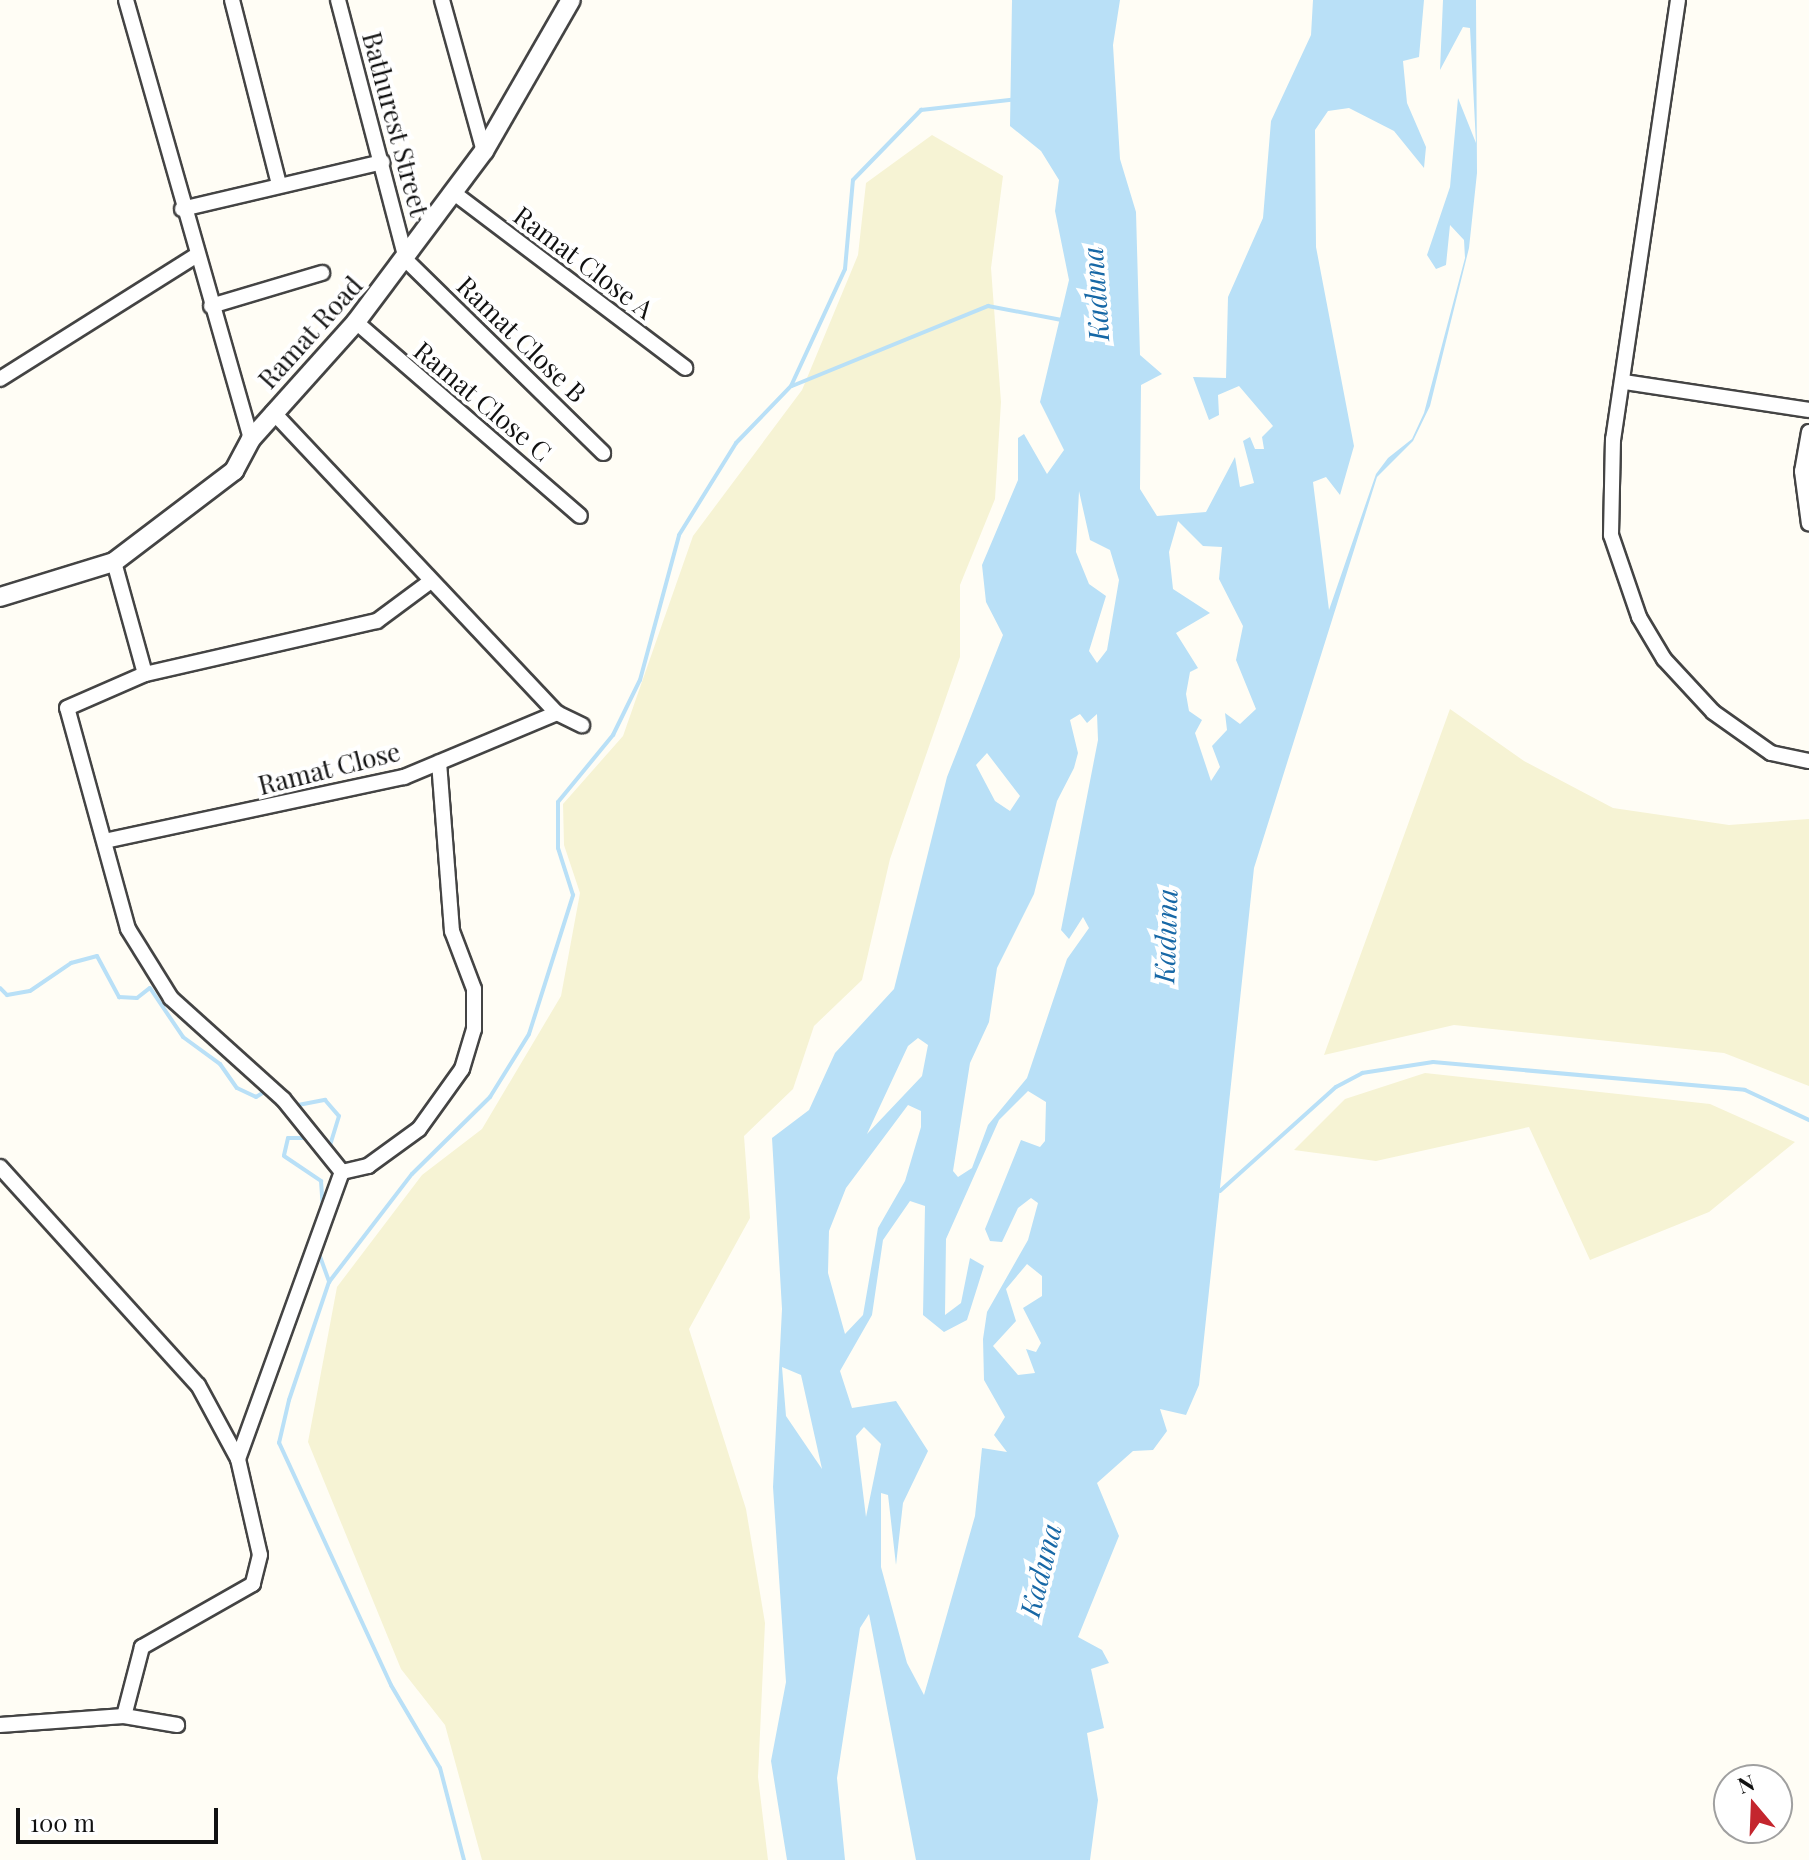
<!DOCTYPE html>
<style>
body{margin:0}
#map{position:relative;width:1809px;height:1860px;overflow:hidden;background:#fffdf5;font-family:"Playfair Display",serif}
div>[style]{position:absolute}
.farmland>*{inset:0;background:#f6f3d4}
.water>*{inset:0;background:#b9e0f7}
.stream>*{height:4px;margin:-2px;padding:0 2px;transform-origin:2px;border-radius:2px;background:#b9e0f7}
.roads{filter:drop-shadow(2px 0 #444) drop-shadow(-2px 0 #444) drop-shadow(0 2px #444) drop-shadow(0 -2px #444)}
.minor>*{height:14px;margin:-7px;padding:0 7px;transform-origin:7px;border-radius:7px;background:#fff}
.tertiary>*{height:18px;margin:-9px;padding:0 9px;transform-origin:9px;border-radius:9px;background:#fff}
span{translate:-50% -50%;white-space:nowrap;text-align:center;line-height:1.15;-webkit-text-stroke:8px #fff;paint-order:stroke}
.street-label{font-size:26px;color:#111}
.water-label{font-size:28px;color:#1768a6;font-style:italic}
.north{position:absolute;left:1713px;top:1764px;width:80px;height:80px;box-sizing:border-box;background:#fff;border:2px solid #a0a0a0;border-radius:50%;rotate:341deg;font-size:22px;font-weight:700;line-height:32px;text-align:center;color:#111}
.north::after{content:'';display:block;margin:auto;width:28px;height:36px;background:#c4262e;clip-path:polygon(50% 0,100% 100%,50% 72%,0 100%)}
.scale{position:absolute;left:16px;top:1808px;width:202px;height:36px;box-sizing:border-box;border:4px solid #111;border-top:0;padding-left:10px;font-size:24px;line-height:28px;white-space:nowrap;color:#111;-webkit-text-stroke:6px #fff;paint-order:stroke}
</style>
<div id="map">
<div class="farmland">
<div style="clip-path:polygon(932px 135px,1003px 176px,991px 268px,1001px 402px,995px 499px,960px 585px,960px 657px,890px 859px,862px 980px,814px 1026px,793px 1089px,744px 1136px,750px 1218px,689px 1329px,746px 1509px,765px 1623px,758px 1777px,768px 1860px,482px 1860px,445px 1725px,401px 1669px,308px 1442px,337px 1287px,422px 1175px,482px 1129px,561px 996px,580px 893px,564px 845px,563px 804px,623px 736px,693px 536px,802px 390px,858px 255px,866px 183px)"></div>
<div style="clip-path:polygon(1450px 709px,1524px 761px,1613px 808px,1729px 825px,1809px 819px,1809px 1086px,1724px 1053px,1454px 1025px,1324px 1055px)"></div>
<div style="clip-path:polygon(1425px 1073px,1710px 1104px,1795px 1142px,1709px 1212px,1590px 1260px,1529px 1127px,1376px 1161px,1294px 1150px,1345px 1099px)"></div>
</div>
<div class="water">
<div style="clip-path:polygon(evenodd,1012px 0,1120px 0,1113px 45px,1120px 159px,1136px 212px,1140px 355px,1162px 374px,1141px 385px,1140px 489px,1157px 516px,1206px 512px,1235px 457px,1240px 487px,1254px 483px,1243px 441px,1250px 437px,1255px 449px,1264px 449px,1262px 437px,1273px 426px,1239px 386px,1218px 395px,1219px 415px,1209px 420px,1193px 377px,1226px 378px,1228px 297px,1263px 218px,1271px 121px,1311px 35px,1313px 0,1424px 0,1419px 57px,1403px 61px,1407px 103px,1426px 147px,1424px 168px,1394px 131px,1349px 108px,1328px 111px,1315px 130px,1316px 247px,1354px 446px,1340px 495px,1326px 477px,1313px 482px,1329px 610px,1376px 474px,1388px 458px,1412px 439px,1424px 413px,1465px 258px,1464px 240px,1450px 225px,1446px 265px,1436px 269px,1427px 255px,1450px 187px,1458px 98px,1476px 143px,1470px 28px,1463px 27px,1440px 70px,1443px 0,1476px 0,1477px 173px,1469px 248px,1430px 406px,1413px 441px,1377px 477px,1254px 868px,1199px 1385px,1186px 1415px,1160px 1409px,1167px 1431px,1153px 1450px,1133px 1451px,1097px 1483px,1119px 1536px,1078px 1637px,1102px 1650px,1109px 1663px,1091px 1669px,1104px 1728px,1087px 1733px,1098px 1800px,1090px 1860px,916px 1860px,869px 1614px,860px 1628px,837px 1778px,845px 1860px,787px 1860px,771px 1761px,786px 1682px,773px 1487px,782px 1309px,772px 1138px,809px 1110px,835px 1053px,894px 989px,947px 777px,1003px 635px,986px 602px,982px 565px,1018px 480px,1018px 438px,1024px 434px,1047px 474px,1064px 450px,1040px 402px,1069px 280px,1055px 211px,1059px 180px,1041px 151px,1010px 126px,1012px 0,1079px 491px,1090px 540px,1110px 550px,1119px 580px,1107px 650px,1097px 663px,1089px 651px,1106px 596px,1089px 584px,1076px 552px,1079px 491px,1012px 0,1178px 521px,1203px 546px,1222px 547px,1219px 579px,1243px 626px,1236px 660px,1256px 709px,1240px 724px,1225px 713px,1227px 730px,1212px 746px,1220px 767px,1211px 781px,1195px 733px,1202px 720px,1189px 711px,1186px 694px,1190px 672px,1198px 668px,1176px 633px,1210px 613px,1173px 589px,1169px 552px,1178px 521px,1012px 0,1080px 714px,1087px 723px,1097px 714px,1098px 740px,1061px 930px,1069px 939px,1083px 917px,1089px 928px,1067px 959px,1027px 1078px,988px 1125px,972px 1168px,958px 1177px,953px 1171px,970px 1063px,989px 1022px,997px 968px,1034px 894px,1057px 801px,1074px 768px,1078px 753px,1070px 720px,1080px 714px,1012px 0,987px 753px,1020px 796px,1010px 811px,995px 801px,976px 765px,987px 753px,1012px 0,918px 1038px,928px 1045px,922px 1076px,867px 1134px,908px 1046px,918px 1038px,1012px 0,1028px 1091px,1046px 1102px,1045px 1141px,1040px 1147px,1021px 1140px,985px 1229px,990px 1241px,1002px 1242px,1018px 1208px,1031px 1198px,1038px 1203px,1028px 1240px,987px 1312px,983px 1339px,984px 1380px,1005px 1417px,994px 1435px,1007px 1452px,982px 1448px,975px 1516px,924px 1695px,907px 1663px,881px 1567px,881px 1493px,888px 1495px,896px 1565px,903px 1503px,928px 1451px,896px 1401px,852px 1408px,840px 1371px,872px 1315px,883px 1240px,910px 1201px,925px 1206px,923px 1315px,944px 1332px,967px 1320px,984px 1266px,970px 1258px,961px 1303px,945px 1315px,946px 1239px,999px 1120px,1028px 1091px,1012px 0,908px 1105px,921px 1111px,921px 1127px,905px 1181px,878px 1228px,863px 1315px,845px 1334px,828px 1273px,829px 1231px,846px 1188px,908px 1105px,1012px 0,1027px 1264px,1042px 1276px,1042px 1296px,1023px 1308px,1041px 1343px,1036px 1352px,1026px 1349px,1035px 1373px,1018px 1375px,993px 1346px,1016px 1321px,1006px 1289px,1027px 1264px,1012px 0,782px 1367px,801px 1375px,822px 1469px,786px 1416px,782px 1367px,1012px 0,864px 1427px,881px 1444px,866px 1517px,856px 1436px,864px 1427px)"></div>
</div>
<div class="stream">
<div style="left:792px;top:386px;width:212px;rotate:-22.2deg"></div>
<div style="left:988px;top:306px;width:75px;rotate:10.7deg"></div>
<div style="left:0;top:988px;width:10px;rotate:45deg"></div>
<div style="left:7px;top:995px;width:23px;rotate:-10deg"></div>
<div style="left:30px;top:991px;width:50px;rotate:-34.3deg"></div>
<div style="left:71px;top:963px;width:27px;rotate:-15deg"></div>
<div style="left:97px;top:956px;width:47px;rotate:61.8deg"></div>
<div style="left:119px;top:997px;width:18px;rotate:3deg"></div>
<div style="left:137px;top:998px;width:16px;rotate:-38deg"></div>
<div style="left:150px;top:988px;width:59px;rotate:56deg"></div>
<div style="left:183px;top:1037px;width:46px;rotate:36.1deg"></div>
<div style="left:220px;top:1064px;width:29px;rotate:55deg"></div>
<div style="left:237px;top:1088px;width:21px;rotate:25deg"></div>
<div style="left:256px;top:1097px;width:12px;rotate:-31deg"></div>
<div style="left:293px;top:1106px;width:33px;rotate:-11deg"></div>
<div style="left:325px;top:1100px;width:21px;rotate:49deg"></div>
<div style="left:339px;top:1116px;width:34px;rotate:107deg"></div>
<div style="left:307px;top:1138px;width:19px;rotate:180deg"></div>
<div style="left:288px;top:1138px;width:18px;rotate:103deg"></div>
<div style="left:284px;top:1156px;width:45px;rotate:34deg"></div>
<div style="left:321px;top:1181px;width:26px;rotate:86deg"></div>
<div style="left:1220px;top:1191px;width:156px;rotate:-41.9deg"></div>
<div style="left:1336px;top:1087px;width:30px;rotate:-28deg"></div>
<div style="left:1362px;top:1073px;width:72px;rotate:-8.8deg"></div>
<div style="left:1433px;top:1062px;width:313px;rotate:5.1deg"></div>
<div style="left:1745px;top:1090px;width:71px;rotate:25.1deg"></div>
<div style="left:318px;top:1251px;width:33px;rotate:70deg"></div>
<div style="left:464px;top:1860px;width:95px;rotate:-104.6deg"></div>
<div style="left:440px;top:1768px;width:96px;rotate:-120.6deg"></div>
<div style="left:391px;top:1685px;width:267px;rotate:-114.8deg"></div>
<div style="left:279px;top:1443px;width:44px;rotate:-76.9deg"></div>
<div style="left:289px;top:1400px;width:125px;rotate:-71.3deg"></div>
<div style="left:329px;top:1282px;width:136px;rotate:-52.5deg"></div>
<div style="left:412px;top:1174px;width:110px;rotate:-44.6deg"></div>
<div style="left:490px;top:1097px;width:74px;rotate:-58.2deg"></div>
<div style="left:529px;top:1034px;width:146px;rotate:-72.4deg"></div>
<div style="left:573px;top:895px;width:49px;rotate:-107.7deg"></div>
<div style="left:558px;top:848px;width:46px;rotate:-90deg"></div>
<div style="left:558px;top:802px;width:87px;rotate:-50.6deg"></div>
<div style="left:613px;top:735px;width:61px;rotate:-63.9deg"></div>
<div style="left:640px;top:680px;width:150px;rotate:-74.9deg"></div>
<div style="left:679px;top:535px;width:108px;rotate:-58.2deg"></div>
<div style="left:736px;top:443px;width:79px;rotate:-46deg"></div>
<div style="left:791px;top:386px;width:129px;rotate:-65.2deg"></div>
<div style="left:845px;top:269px;width:89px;rotate:-84.9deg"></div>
<div style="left:853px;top:180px;width:98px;rotate:-45.8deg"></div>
<div style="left:921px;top:110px;width:98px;rotate:-6.5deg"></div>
</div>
<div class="roads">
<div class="minor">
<div style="left:126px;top:0;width:456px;rotate:74.1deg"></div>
<div style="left:232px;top:0;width:191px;rotate:75.7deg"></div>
<div style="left:338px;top:0;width:269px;rotate:75.3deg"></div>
<div style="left:406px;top:260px;width:276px;rotate:44.4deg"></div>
<div style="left:442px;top:0;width:157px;rotate:74.5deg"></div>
<div style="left:1678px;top:0;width:444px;rotate:98.4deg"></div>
<div style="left:1613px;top:439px;width:96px;rotate:91.2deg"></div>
<div style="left:1611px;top:535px;width:87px;rotate:71.1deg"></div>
<div style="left:1639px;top:617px;width:49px;rotate:59.2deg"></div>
<div style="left:1664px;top:659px;width:72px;rotate:47.2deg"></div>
<div style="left:1713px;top:712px;width:71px;rotate:35.3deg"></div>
<div style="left:1771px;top:753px;width:39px;rotate:12deg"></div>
<div style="left:454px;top:193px;width:290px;rotate:37.1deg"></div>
<div style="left:182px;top:209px;width:206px;rotate:-13.2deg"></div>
<div style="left:211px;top:306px;width:116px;rotate:-16.6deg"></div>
<div style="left:356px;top:322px;width:296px;rotate:40.9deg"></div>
<div style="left:0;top:379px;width:229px;rotate:-32.2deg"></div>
<div style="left:1624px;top:382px;width:187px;rotate:8.6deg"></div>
<div style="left:273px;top:412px;width:414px;rotate:46.7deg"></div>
<div style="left:557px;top:713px;width:28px;rotate:26deg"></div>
<div style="left:1809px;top:432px;width:40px;rotate:100deg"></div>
<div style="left:1802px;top:471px;width:53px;rotate:82.5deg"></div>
<div style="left:114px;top:562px;width:116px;rotate:74.5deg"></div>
<div style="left:105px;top:841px;width:306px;rotate:-12.1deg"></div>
<div style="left:404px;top:777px;width:166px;rotate:-22.7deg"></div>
<div style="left:0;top:1167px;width:294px;rotate:47.8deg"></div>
<div style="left:198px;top:1385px;width:84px;rotate:61.6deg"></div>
<div style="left:238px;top:1459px;width:98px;rotate:77.1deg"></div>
<div style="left:260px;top:1555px;width:30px;rotate:104deg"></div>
<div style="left:253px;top:1584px;width:128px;rotate:150.4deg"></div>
<div style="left:142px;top:1647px;width:71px;rotate:104.6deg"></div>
<div style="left:342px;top:1172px;width:94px;rotate:-128.9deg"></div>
<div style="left:283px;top:1099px;width:151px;rotate:-138deg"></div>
<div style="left:171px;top:998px;width:81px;rotate:-121.9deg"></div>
<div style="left:128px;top:929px;width:229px;rotate:-105.4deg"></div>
<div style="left:67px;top:708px;width:85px;rotate:-23.6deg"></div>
<div style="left:145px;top:674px;width:238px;rotate:-12.9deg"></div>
<div style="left:377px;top:621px;width:67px;rotate:-36.5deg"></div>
<div style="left:238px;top:1459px;width:305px;rotate:-70.1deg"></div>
<div style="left:342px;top:1172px;width:27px;rotate:-13deg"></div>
<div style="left:368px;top:1166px;width:63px;rotate:-36deg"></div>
<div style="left:419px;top:1129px;width:74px;rotate:-54.4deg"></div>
<div style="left:462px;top:1069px;width:42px;rotate:-73.3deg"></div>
<div style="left:474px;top:1029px;width:40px;rotate:-90deg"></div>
<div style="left:474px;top:989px;width:62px;rotate:-110.8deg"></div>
<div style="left:452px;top:931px;width:169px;rotate:-94.4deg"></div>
<div style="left:0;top:1725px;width:124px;rotate:-4.2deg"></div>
<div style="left:124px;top:1716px;width:54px;rotate:9.6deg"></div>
</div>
<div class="tertiary">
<div style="left:0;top:597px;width:119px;rotate:-17.1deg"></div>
<div style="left:114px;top:562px;width:151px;rotate:-37.2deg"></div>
<div style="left:234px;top:471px;width:36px;rotate:-62deg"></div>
<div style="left:251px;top:439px;width:157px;rotate:-48.1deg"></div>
<div style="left:356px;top:322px;width:214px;rotate:-53.2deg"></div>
<div style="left:484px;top:151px;width:174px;rotate:-60.1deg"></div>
</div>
</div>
<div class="street-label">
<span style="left:396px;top:124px;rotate:75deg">Bathurest Street</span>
<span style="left:584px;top:262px;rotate:37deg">Ramat Close A</span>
<span style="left:310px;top:332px;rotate:-48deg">Ramat Road</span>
<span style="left:522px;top:339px;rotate:44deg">Ramat Close B</span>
<span style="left:483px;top:401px;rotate:40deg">Ramat Close C</span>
<span style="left:329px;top:768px;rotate:-14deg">Ramat Close</span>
</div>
<div class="water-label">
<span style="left:1095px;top:294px;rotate:-94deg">Kaduna</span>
<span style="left:1165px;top:936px;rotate:-88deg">Kaduna</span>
<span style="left:1040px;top:1570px;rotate:-76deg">Kaduna</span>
</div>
<div class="north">N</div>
<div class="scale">100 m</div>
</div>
